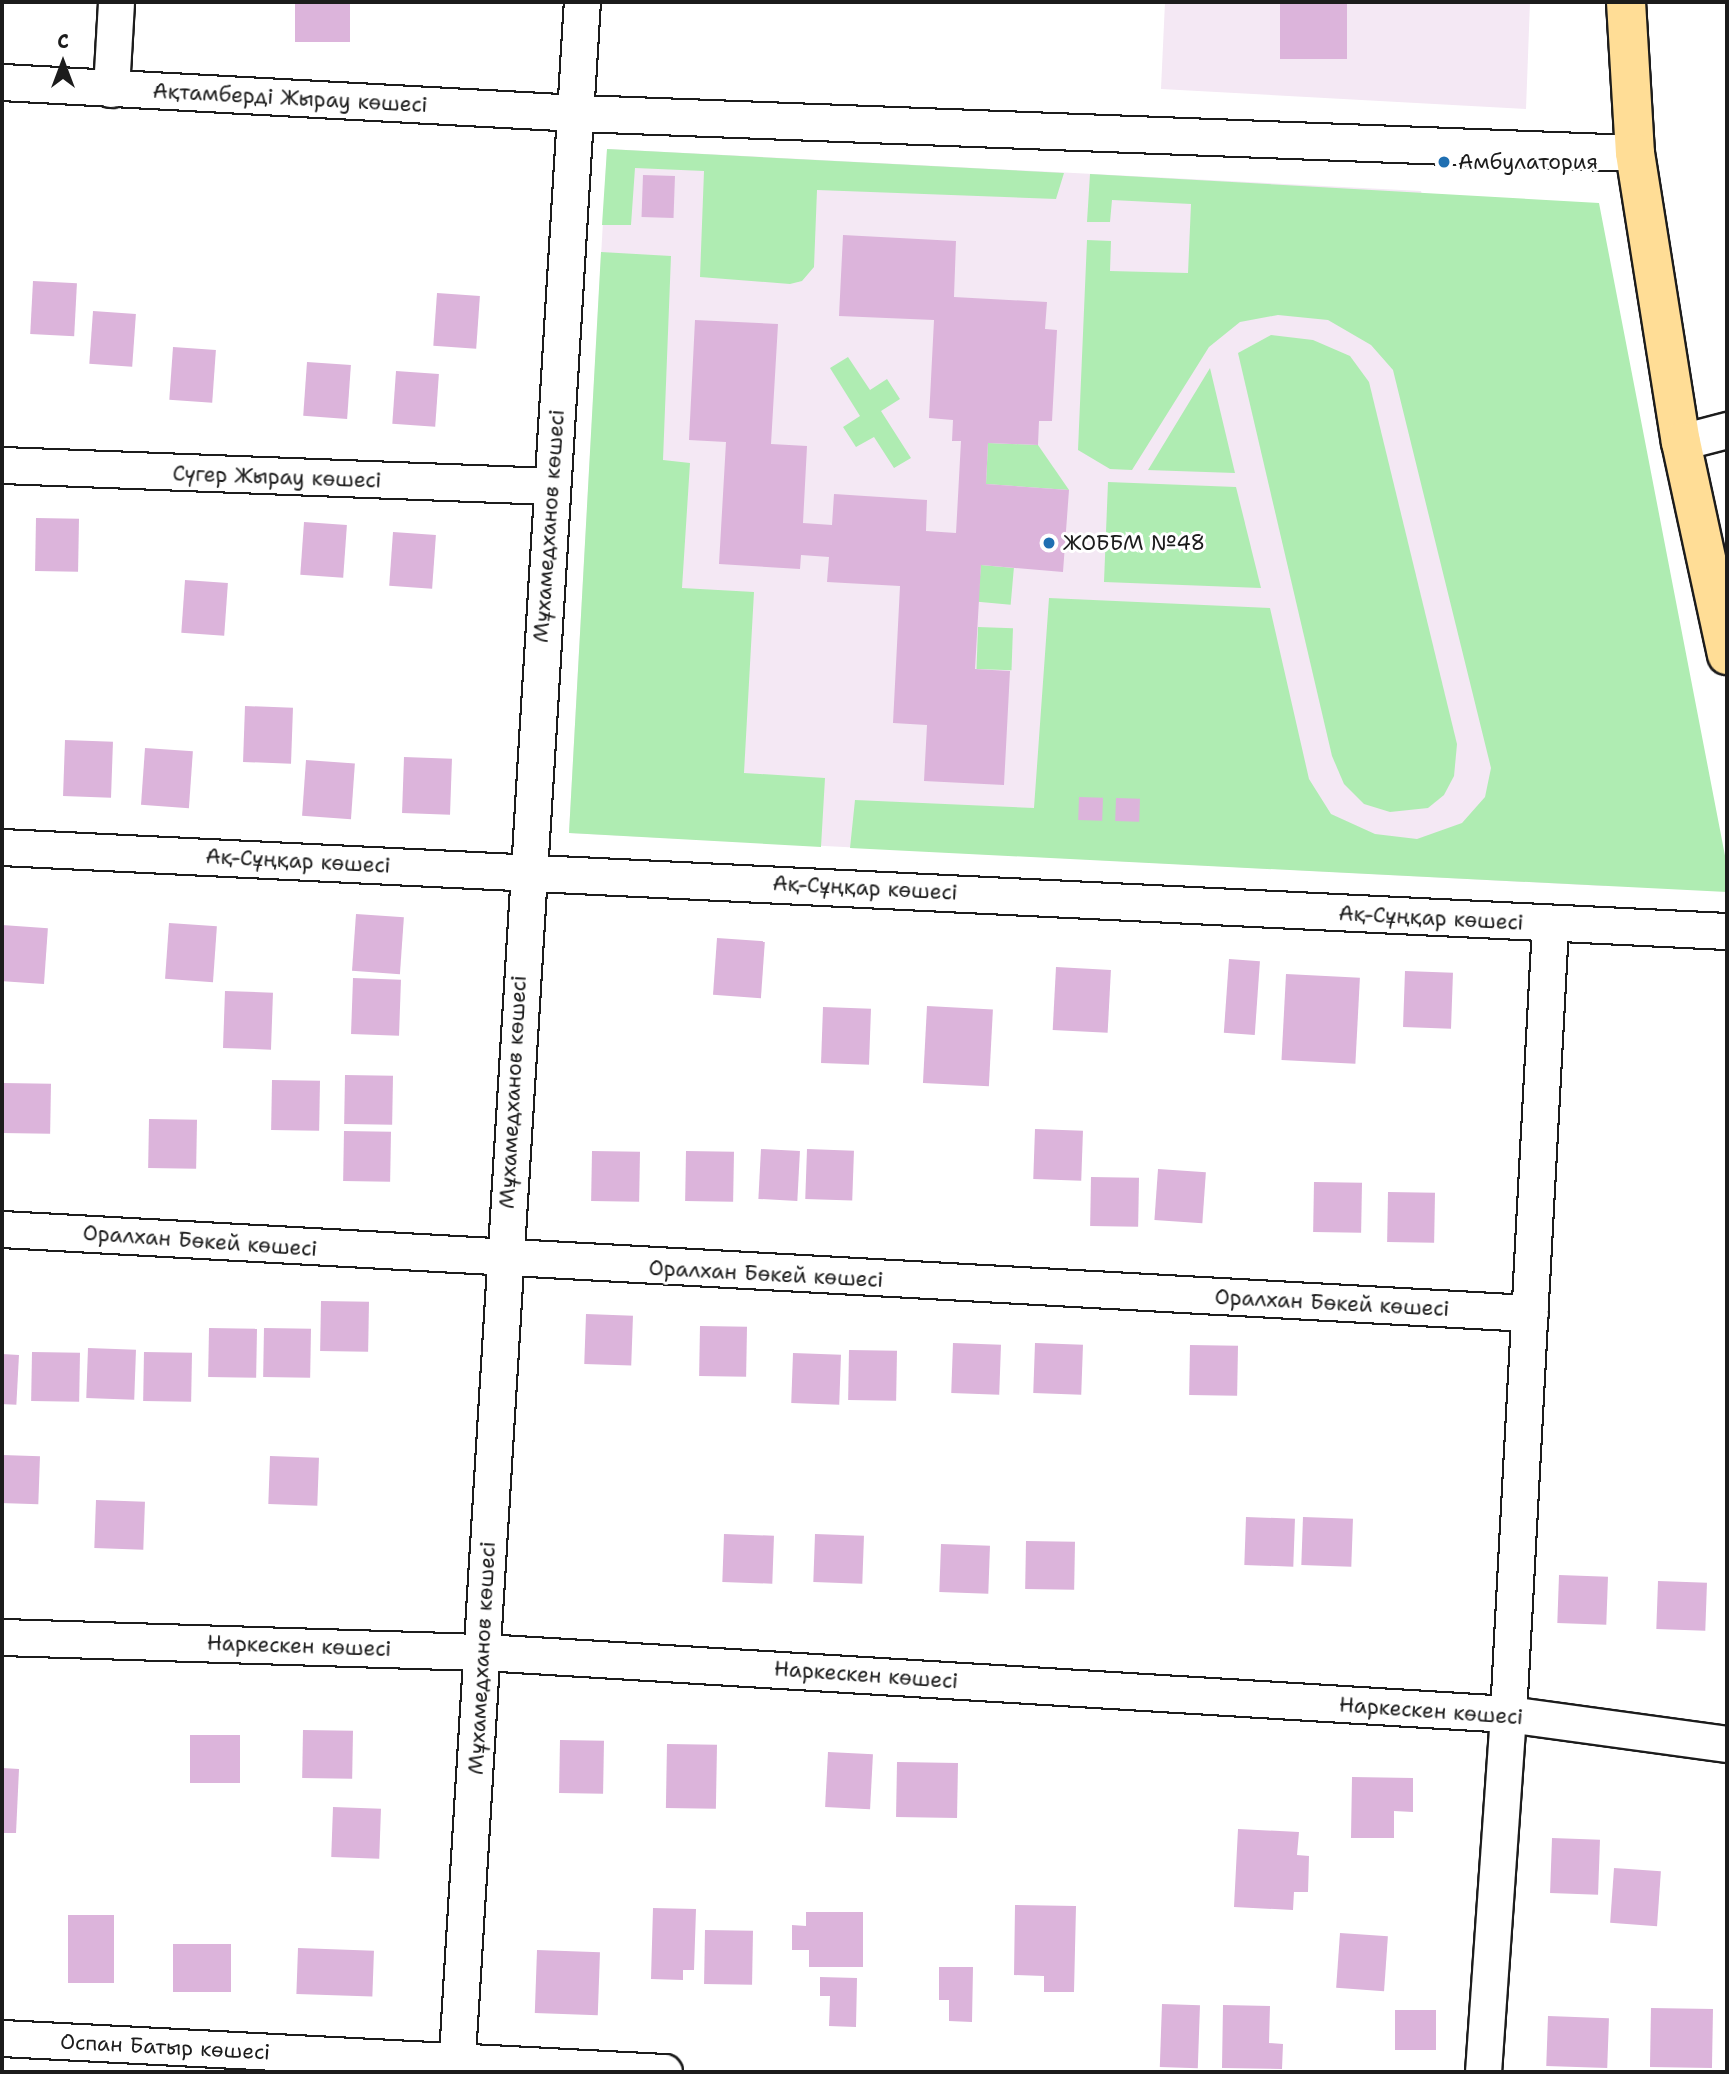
<!DOCTYPE html>
<meta charset="utf-8">
<style>
body{margin:0}
#map{position:relative;width:1729px;height:2074px;overflow:hidden;background:#fff;font-family:"Shantell Sans",sans-serif}
div>[style]{position:absolute}
.built>*{inset:0;background:#f4e8f4}
.green>*{inset:0;background:#afecb2;transform-origin:0 0}
.building>*{inset:0;background:#dcb4db;transform-origin:0 0}
.roads{filter:drop-shadow(2px 0 #1c1c1c) drop-shadow(-2px 0 #1c1c1c) drop-shadow(0 2px #1c1c1c) drop-shadow(0 -2px #1c1c1c)}
.minor>*{height:35px;margin:-17.5px;padding:0 17.5px;transform-origin:17.5px;border-radius:17.5px;background:#fff}
.major>*{height:38px;margin:-19px;padding:0 19px;transform-origin:19px;border-radius:19px;background:#ffdd96}
.dots>*{width:19px;height:19px;translate:-50% -50%;box-sizing:border-box;border:4px solid #fff;border-radius:50%}
span{translate:-50% -50%;white-space:nowrap;text-align:center;line-height:1.15;-webkit-text-stroke:6px #fff;paint-order:stroke}
.street-label{font-size:21px;color:#1c1c1c}
.poi-label{font-size:21px;color:#1c1c1c}
.left{translate:0 -50%;text-align:left}
.frame{position:absolute;inset:0;border:4px solid #1c1c1c;pointer-events:none}
.north{position:absolute;left:28px;top:28px;width:70px;height:70px;-webkit-text-stroke:5px #fff;paint-order:stroke;rotate:0deg;font-size:19px;font-weight:700;line-height:28px;text-align:center;color:#1c1c1c}
.north::after{content:'';display:block;margin:auto;width:24px;height:32px;background:#1c1c1c;clip-path:polygon(50% 0,100% 100%,50% 72%,0 100%)}
</style>
<div id="map">
<div class="built">
<div style="clip-path:polygon(1165px 2px,1530px 2px,1526px 109px,1161px 89px)"></div>
<div style="clip-path:polygon(607px 149px,1421px 191px,1605px 886px,569px 833px)"></div>
</div>
<div class="green">
<div style="clip-path:polygon(607px 149px,1064px 173px,1056px 199px,817px 190px,814px 267px,802px 281px,790px 284px,700px 277px,704px 171px,635px 168px,631px 225px,602px 225px)"></div>
<div style="clip-path:polygon(1090px 174px,1599px 203px,1727px 866px,1727px 892px,850px 848px,855px 800px,1034px 808px,1049px 598px,1270px 608px,1309px 779px,1331px 814px,1375px 834px,1417px 839px,1462px 823px,1485px 797px,1491px 768px,1393px 370px,1371px 345px,1328px 320px,1278px 315px,1240px 322px,1209px 347px,1132px 470px,1110px 469px,1078px 450px,1087px 240px,1111px 241px,1110px 271px,1188px 273px,1191px 204px,1112px 200px,1110px 222px,1087px 222px)"></div>
<div style="clip-path:polygon(601px 252px,671px 256px,663px 460px,690px 463px,682px 588px,754px 592px,744px 773px,825px 778px,821px 847px,569px 833px)"></div>
<div style="clip-path:polygon(1271px 335px,1313px 340px,1350px 356px,1369px 382px,1457px 744px,1454px 776px,1444px 795px,1428px 808px,1390px 812px,1364px 804px,1344px 784px,1332px 756px,1238px 353px)"></div>
<div style="clip-path:polygon(848px 357px,870px 390px,887px 379px,900px 399px,881px 411px,911px 458px,894px 468px,874px 437px,856px 447px,843px 427px,860px 416px,830px 368px)"></div>
<div style="clip-path:polygon(1210px 368px,1235px 473px,1147px 470px,1148px 470px)"></div>
<div style="clip-path:polygon(988px 443px,1038px 445px,1069px 490px,986px 484px)"></div>
<div style="clip-path:polygon(1108px 482px,1236px 487px,1261px 588px,1104px 582px)"></div>
<div style="left:981px;top:565px;width:33px;height:37px;rotate:5deg"></div>
<div style="left:978px;top:627px;width:35px;height:42px;rotate:2deg"></div>
</div>
<div class="building">
<div style="left:295px;top:2px;width:55px;height:40px"></div>
<div style="left:1280px;top:2px;width:67px;height:57px"></div>
<div style="left:643px;top:175px;width:32px;height:42px;rotate:2deg"></div>
<div style="clip-path:polygon(843px 235px,956px 241px,954px 297px,1047px 302px,1045px 329px,1057px 330px,1052px 421px,1039px 421px,1038px 445px,988px 443px,986px 484px,1069px 490px,1063px 572px,981px 565px,975px 669px,1010px 671px,1004px 785px,924px 781px,927px 725px,893px 723px,900px 586px,827px 582px,829px 557px,801px 555px,800px 569px,719px 564px,726px 442px,689px 440px,695px 320px,778px 324px,771px 444px,807px 446px,803px 523px,832px 525px,834px 494px,927px 500px,926px 531px,956px 533px,961px 441px,952px 441px,953px 420px,929px 418px,934px 320px,839px 316px)"></div>
<div style="left:33px;top:281px;width:44px;height:53px;rotate:3deg"></div>
<div style="left:437px;top:293px;width:43px;height:53px;rotate:4deg"></div>
<div style="left:93px;top:311px;width:43px;height:53px;rotate:4deg"></div>
<div style="left:173px;top:347px;width:43px;height:53px;rotate:4deg"></div>
<div style="left:307px;top:362px;width:44px;height:54px;rotate:4deg"></div>
<div style="left:396px;top:371px;width:43px;height:53px;rotate:4deg"></div>
<div style="left:36px;top:518px;width:43px;height:53px;rotate:1deg"></div>
<div style="left:304px;top:522px;width:43px;height:53px;rotate:4deg"></div>
<div style="left:393px;top:532px;width:43px;height:54px;rotate:4deg"></div>
<div style="left:185px;top:580px;width:43px;height:53px;rotate:4deg"></div>
<div style="left:245px;top:706px;width:48px;height:56px;rotate:2deg"></div>
<div style="left:65px;top:740px;width:48px;height:56px;rotate:2deg"></div>
<div style="left:145px;top:748px;width:48px;height:57px;rotate:4deg"></div>
<div style="left:404px;top:757px;width:48px;height:56px;rotate:2deg"></div>
<div style="left:306px;top:760px;width:49px;height:56px;rotate:4deg"></div>
<div style="left:1079px;top:797px;width:24px;height:23px;rotate:2deg"></div>
<div style="left:1116px;top:798px;width:24px;height:23px;rotate:2deg"></div>
<div style="left:356px;top:914px;width:48px;height:57px;rotate:4deg"></div>
<div style="left:169px;top:923px;width:48px;height:56px;rotate:4deg"></div>
<div style="left:2px;top:925px;width:46px;height:56px;rotate:4deg"></div>
<div style="left:717px;top:938px;width:48px;height:57px;rotate:4deg"></div>
<div style="left:1229px;top:959px;width:31px;height:74px;rotate:4deg"></div>
<div style="left:1056px;top:967px;width:55px;height:63px;rotate:3deg"></div>
<div style="left:1405px;top:971px;width:48px;height:56px;rotate:2deg"></div>
<div style="left:1286px;top:974px;width:74px;height:86px;rotate:3deg"></div>
<div style="left:353px;top:978px;width:48px;height:56px;rotate:2deg"></div>
<div style="left:225px;top:991px;width:48px;height:57px;rotate:2deg"></div>
<div style="left:927px;top:1006px;width:66px;height:77px;rotate:3deg"></div>
<div style="left:823px;top:1007px;width:48px;height:56px;rotate:2deg"></div>
<div style="left:345px;top:1075px;width:48px;height:49px;rotate:1deg"></div>
<div style="left:272px;top:1080px;width:48px;height:50px;rotate:1deg"></div>
<div style="left:3px;top:1083px;width:48px;height:50px;rotate:1deg"></div>
<div style="left:149px;top:1119px;width:48px;height:49px;rotate:1deg"></div>
<div style="left:1035px;top:1129px;width:48px;height:50px;rotate:2deg"></div>
<div style="left:344px;top:1131px;width:47px;height:50px;rotate:1deg"></div>
<div style="left:761px;top:1149px;width:39px;height:50px;rotate:3deg"></div>
<div style="left:807px;top:1149px;width:47px;height:50px;rotate:2deg"></div>
<div style="left:592px;top:1151px;width:48px;height:50px;rotate:1deg"></div>
<div style="left:686px;top:1151px;width:48px;height:50px;rotate:1deg"></div>
<div style="left:1158px;top:1169px;width:48px;height:51px;rotate:4deg"></div>
<div style="left:1091px;top:1177px;width:48px;height:49px;rotate:1deg"></div>
<div style="left:1314px;top:1182px;width:48px;height:50px;rotate:1deg"></div>
<div style="left:1388px;top:1192px;width:47px;height:50px;rotate:1deg"></div>
<div style="left:321px;top:1301px;width:48px;height:50px;rotate:1deg"></div>
<div style="left:586px;top:1314px;width:47px;height:50px;rotate:2deg"></div>
<div style="left:700px;top:1326px;width:47px;height:50px;rotate:1deg"></div>
<div style="left:209px;top:1328px;width:48px;height:49px;rotate:1deg"></div>
<div style="left:264px;top:1328px;width:47px;height:49px;rotate:1deg"></div>
<div style="left:953px;top:1343px;width:48px;height:50px;rotate:2deg"></div>
<div style="left:1035px;top:1343px;width:48px;height:50px;rotate:2deg"></div>
<div style="left:1190px;top:1345px;width:48px;height:50px;rotate:1deg"></div>
<div style="left:88px;top:1348px;width:48px;height:50px;rotate:2deg"></div>
<div style="left:849px;top:1350px;width:48px;height:50px;rotate:1deg"></div>
<div style="left:32px;top:1352px;width:48px;height:49px;rotate:1deg"></div>
<div style="left:144px;top:1352px;width:48px;height:49px;rotate:1deg"></div>
<div style="left:793px;top:1353px;width:48px;height:50px;rotate:2deg"></div>
<div style="left:2px;top:1354px;width:17px;height:50px;rotate:3deg"></div>
<div style="left:2px;top:1455px;width:38px;height:48px;rotate:2deg"></div>
<div style="left:270px;top:1456px;width:49px;height:48px;rotate:2deg"></div>
<div style="left:96px;top:1500px;width:49px;height:48px;rotate:2deg"></div>
<div style="left:1246px;top:1517px;width:49px;height:48px;rotate:2deg"></div>
<div style="left:1303px;top:1517px;width:50px;height:48px;rotate:2deg"></div>
<div style="left:724px;top:1534px;width:50px;height:48px;rotate:2deg"></div>
<div style="left:815px;top:1534px;width:49px;height:48px;rotate:2deg"></div>
<div style="left:1026px;top:1541px;width:49px;height:48px;rotate:1deg"></div>
<div style="left:941px;top:1544px;width:49px;height:48px;rotate:2deg"></div>
<div style="left:1559px;top:1575px;width:49px;height:48px;rotate:2deg"></div>
<div style="left:1658px;top:1581px;width:49px;height:48px;rotate:2deg"></div>
<div style="left:303px;top:1730px;width:50px;height:48px;rotate:1deg"></div>
<div style="left:190px;top:1735px;width:50px;height:48px"></div>
<div style="left:560px;top:1740px;width:44px;height:53px;rotate:1deg"></div>
<div style="left:667px;top:1744px;width:50px;height:64px;rotate:1deg"></div>
<div style="left:828px;top:1752px;width:45px;height:55px;rotate:3deg"></div>
<div style="left:897px;top:1762px;width:61px;height:55px;rotate:1deg"></div>
<div style="clip-path:polygon(2px 1768px,19px 1769px,16px 1833px,2px 1833px)"></div>
<div style="clip-path:polygon(1352px 1777px,1413px 1778px,1413px 1812px,1394px 1811px,1394px 1838px,1351px 1838px)"></div>
<div style="left:333px;top:1807px;width:48px;height:50px;rotate:2deg"></div>
<div style="clip-path:polygon(1238px 1829px,1299px 1832px,1297px 1855px,1309px 1856px,1308px 1892px,1294px 1892px,1293px 1910px,1234px 1907px)"></div>
<div style="left:1552px;top:1838px;width:48px;height:55px;rotate:2deg"></div>
<div style="left:1614px;top:1868px;width:47px;height:55px;rotate:4deg"></div>
<div style="clip-path:polygon(1015px 1905px,1076px 1906px,1074px 1992px,1044px 1992px,1044px 1976px,1014px 1975px)"></div>
<div style="clip-path:polygon(653px 1908px,696px 1909px,694px 1970px,683px 1970px,683px 1980px,651px 1979px)"></div>
<div style="clip-path:polygon(806px 1912px,863px 1912px,863px 1967px,809px 1967px,809px 1950px,792px 1950px,792px 1925px,806px 1926px)"></div>
<div style="left:68px;top:1915px;width:46px;height:68px"></div>
<div style="left:705px;top:1930px;width:48px;height:54px;rotate:1deg"></div>
<div style="left:1340px;top:1933px;width:48px;height:55px;rotate:4deg"></div>
<div style="left:173px;top:1944px;width:58px;height:48px"></div>
<div style="left:298px;top:1948px;width:76px;height:46px;rotate:2deg"></div>
<div style="left:537px;top:1950px;width:63px;height:63px;rotate:2deg"></div>
<div style="clip-path:polygon(939px 1967px,973px 1967px,972px 2022px,949px 2021px,949px 2000px,939px 2000px)"></div>
<div style="clip-path:polygon(820px 1977px,857px 1978px,856px 2027px,829px 2026px,830px 1996px,820px 1996px)"></div>
<div style="left:1162px;top:2004px;width:38px;height:63px;rotate:2deg"></div>
<div style="clip-path:polygon(1223px 2005px,1270px 2006px,1269px 2043px,1283px 2044px,1282px 2069px,1222px 2068px)"></div>
<div style="left:1651px;top:2008px;width:62px;height:59px;rotate:1deg"></div>
<div style="left:1395px;top:2010px;width:41px;height:40px"></div>
<div style="left:1548px;top:2016px;width:61px;height:50px;rotate:2deg"></div>
</div>
<div class="roads">
<div class="minor">
<div style="left:2px;top:82px;width:577px;rotate:3.08deg"></div>
<div style="left:578px;top:113px;width:1058px;rotate:2.17deg"></div>
<div style="left:111px;top:89px;width:87px;rotate:-86.7deg"></div>
<div style="left:1681px;top:442px;width:48px;rotate:-14.6deg"></div>
<div style="left:2px;top:465px;width:550px;rotate:2.19deg"></div>
<div style="left:2px;top:847px;width:1727px;rotate:2.79deg"></div>
<div style="left:2px;top:1229px;width:1530px;rotate:3.15deg"></div>
<div style="left:2px;top:1637px;width:481px;rotate:1.8deg"></div>
<div style="left:483px;top:1652px;width:1027px;rotate:3.46deg"></div>
<div style="left:1508px;top:1714px;width:221px;rotate:7.8deg"></div>
<div style="left:2px;top:2038px;width:663px;rotate:2.94deg"></div>
<div style="left:456px;top:2072px;width:2074px;rotate:-86.52deg"></div>
<div style="left:1483px;top:2072px;width:359px;rotate:-86deg"></div>
<div style="left:1508px;top:1714px;width:790px;rotate:-86.95deg"></div>
</div>
<div class="major">
<div style="left:1626px;top:2px;width:151px;rotate:86.6deg"></div>
<div style="left:1635px;top:153px;width:293px;rotate:81deg"></div>
<div style="left:1681px;top:442px;width:218px;rotate:77.8deg"></div>
</div>
</div>
<div class="dots">
<div style="left:1444px;top:162px;background:#1f6fb2"></div>
<div style="left:1049px;top:543px;background:#1f6fb2"></div>
</div>
<div class="street-label">
<span style="left:290px;top:98px;rotate:3deg">Ақтамберді Жырау көшесі</span>
<span style="left:277px;top:477px;rotate:2deg">Сүгер Жырау көшесі</span>
<span style="left:549px;top:526px;rotate:-86deg">Мұхамедханов көшесі</span>
<span style="left:298px;top:861px;rotate:3deg">Ақ-Сұңқар көшесі</span>
<span style="left:865px;top:888px;rotate:3deg">Ақ-Сұңқар көшесі</span>
<span style="left:1431px;top:918px;rotate:3deg">Ақ-Сұңқар көшесі</span>
<span style="left:513px;top:1092px;rotate:-87deg">Мұхамедханов көшесі</span>
<span style="left:200px;top:1241px;rotate:4deg">Оралхан Бөкей көшесі</span>
<span style="left:766px;top:1274px;rotate:3deg">Оралхан Бөкей көшесі</span>
<span style="left:1332px;top:1303px;rotate:3deg">Оралхан Бөкей көшесі</span>
<span style="left:299px;top:1646px;rotate:2deg">Наркескен көшесі</span>
<span style="left:482px;top:1658px;rotate:-87deg">Мұхамедханов көшесі</span>
<span style="left:866px;top:1675px;rotate:4deg">Наркескен көшесі</span>
<span style="left:1431px;top:1711px;rotate:4deg">Наркескен көшесі</span>
<span style="left:165px;top:2047px;rotate:3deg">Оспан Батыр көшесі</span>
</div>
<div class="poi-label">
<span class="left" style="left:1458px;top:162px">Амбулатория</span>
<span class="left" style="left:1063px;top:543px">ЖОББМ №48</span>
</div>
<div class="frame"></div>
<div class="north">С</div>
</div>
